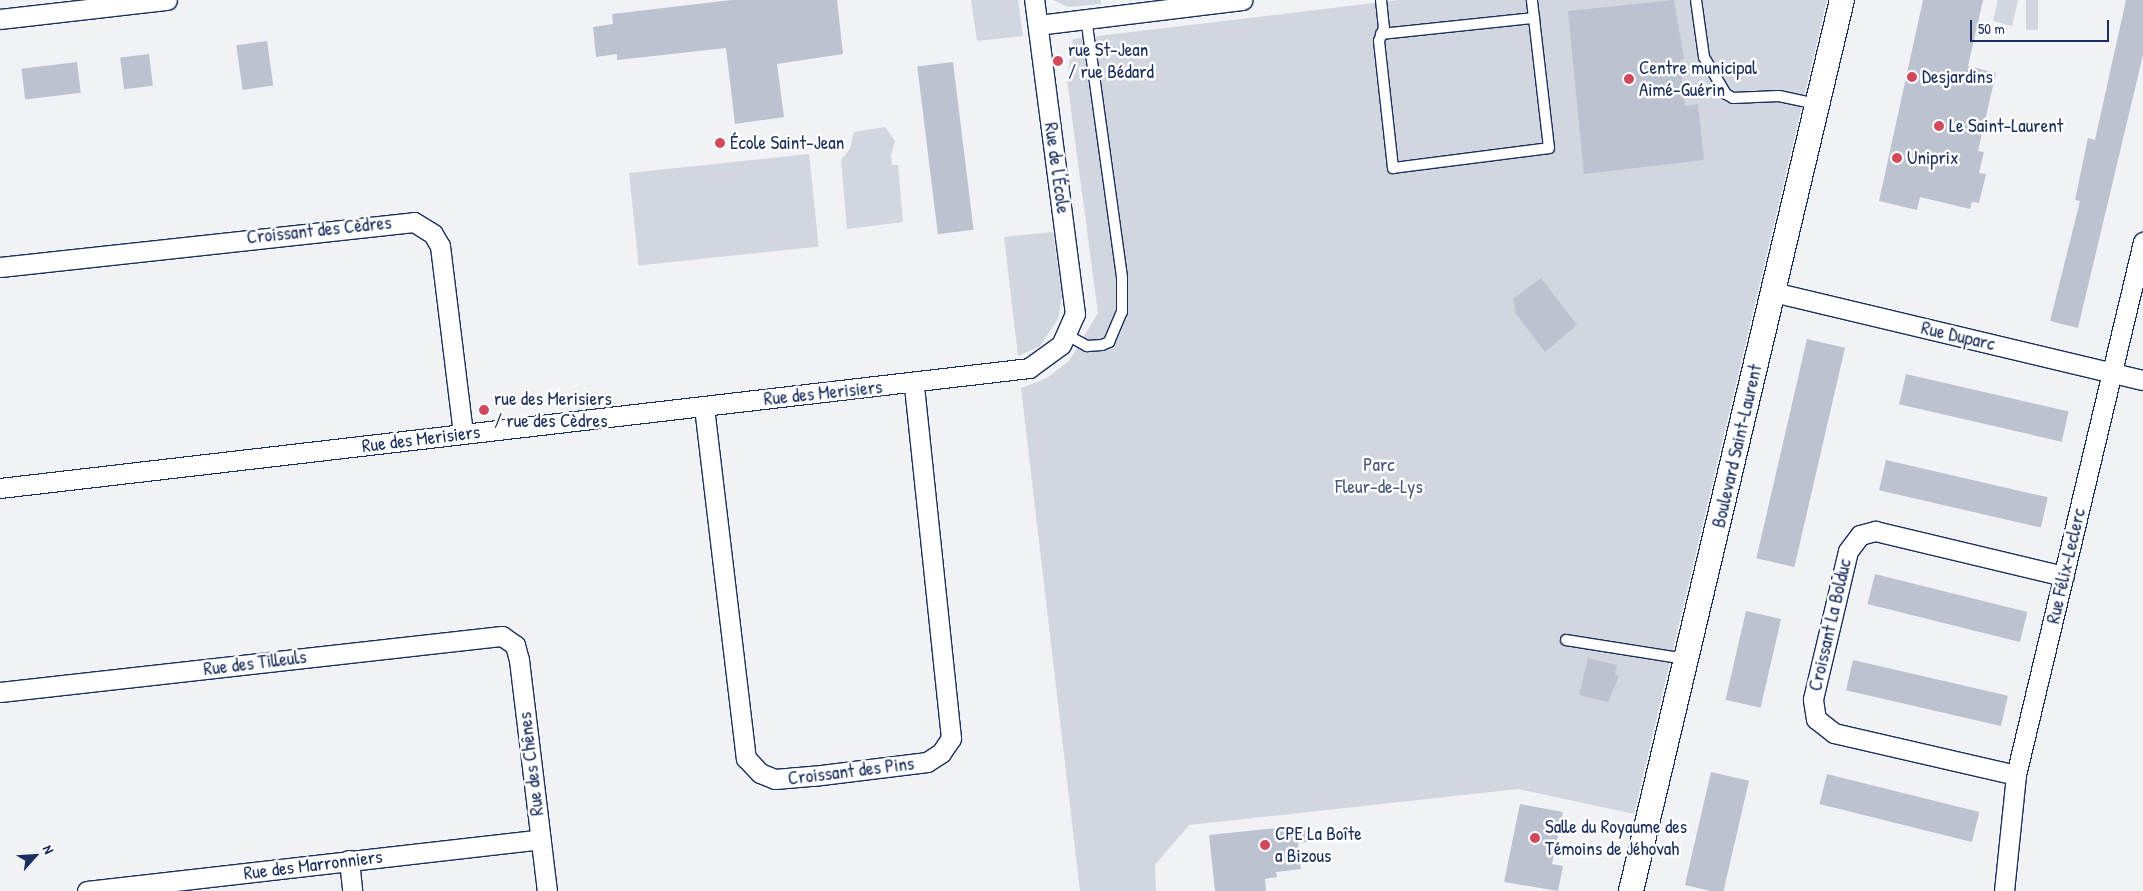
<!DOCTYPE html>
<meta charset="utf-8">
<style>
body{margin:0}
#map{position:relative;width:2143px;height:891px;overflow:hidden;background:#f1f2f5;font-family:"Patrick Hand",sans-serif}
div>[style]{position:absolute}
.green>*{inset:0;background:#d2d6df;transform-origin:0 0}
.building>*{inset:0;background:#bcc2d0;transform-origin:0 0}
.roads{filter:drop-shadow(1px 0 #1b2f5e) drop-shadow(-1px 0 #1b2f5e) drop-shadow(0 1px #1b2f5e) drop-shadow(0 -1px #1b2f5e)}
.service>*{height:10px;margin:-5px;padding:0 5px;transform-origin:5px;border-radius:5px;background:#fff}
.minor>*{height:19px;margin:-9.5px;padding:0 9.5px;transform-origin:9.5px;border-radius:9.5px;background:#fff}
.tertiary>*{height:24px;margin:-12px;padding:0 12px;transform-origin:12px;border-radius:12px;background:#fff}
.dots>*{width:14px;height:14px;translate:-50% -50%;box-sizing:border-box;border:2px solid #fff;border-radius:50%}
span{translate:-50% -50%;white-space:nowrap;text-align:center;line-height:1.15;-webkit-text-stroke:5px #fff;paint-order:stroke}
.poi-label{font-size:19px;color:#1b2f5e}
.left{translate:0 -50%;text-align:left}
.street-label{font-size:19px;color:#1b2f5e}
.park-label{font-size:19px;color:#49597e}
.north{position:absolute;left:10px;top:831px;width:50px;height:50px;-webkit-text-stroke:4px #fff;paint-order:stroke;rotate:64deg;font-size:14px;font-weight:700;line-height:20px;text-align:center;color:#1b2f5e}
.north::after{content:'';display:block;margin:auto;width:18px;height:22px;background:#1b2f5e;clip-path:polygon(50% 0,100% 100%,50% 72%,0 100%)}
.scale{position:absolute;left:1970px;top:20px;width:139px;height:22px;box-sizing:border-box;border:2px solid #1b2f5e;border-top:0;padding-left:6px;font-size:15px;line-height:18px;white-space:nowrap;color:#1b2f5e;-webkit-text-stroke:4px #fff;paint-order:stroke}
</style>
<div id="map">
<div class="green">
<div style="clip-path:polygon(971px 0,1018px 0,1023px 36px,977px 41px)"></div>
<div style="clip-path:polygon(1053px 0,1101px 0,1101px 4px,1068px 7px)"></div>
<div style="clip-path:polygon(1399px 0,1827px 0,1634px 814px,1518px 789px,1189px 825px,1155px 865px,1156px 891px,1080px 891px,1021px 388px,1047px 378px,1069px 361px,1098px 313px,1067px 80px,1073px 39px)"></div>
<div style="clip-path:polygon(1998px 0,2018px 0,2012px 26px,1993px 21px)"></div>
<div style="left:2026px;top:0;width:12px;height:30px"></div>
<div style="clip-path:polygon(885px 127px,895px 141px,891px 155px,892px 165px,898px 165px,903px 222px,847px 229px,841px 160px,850px 149px,854px 132px)"></div>
<div style="left:809px;top:154px;width:93px;height:181px;rotate:84deg"></div>
<div style="clip-path:polygon(1053px 232px,1062px 296px,1058px 319px,1040px 346px,1018px 356px,1004px 237px)"></div>
</div>
<div class="building">
<div style="clip-path:polygon(732px 0,837px 0,843px 54px,777px 64px,784px 117px,735px 124px,726px 48px,617px 60px,617px 54px,596px 57px,593px 27px,613px 24px,612px 14px)"></div>
<div style="clip-path:polygon(1674px 0,1684px 59px,1680px 60px,1685px 106px,1698px 104px,1704px 160px,1584px 174px,1568px 11px)"></div>
<div style="clip-path:polygon(1923px 0,1983px 0,1968px 66px,1996px 73px,1978px 151px,1984px 152px,1979px 173px,1986px 174px,1979px 203px,1972px 202px,1970px 209px,1920px 197px,1917px 210px,1879px 201px)"></div>
<div style="clip-path:polygon(2126px 0,2143px 0,2143px 55px,2078px 328px,2050px 321px,2080px 201px,2075px 200px,2088px 138px,2095px 140px)"></div>
<div style="left:267px;top:41px;width:45px;height:31px;rotate:82deg"></div>
<div style="left:149px;top:54px;width:32px;height:29px;rotate:83deg"></div>
<div style="left:77px;top:62px;width:31px;height:56px;rotate:83deg"></div>
<div style="left:953px;top:62px;width:169px;height:36px;rotate:83deg"></div>
<div style="clip-path:polygon(1541px 278px,1577px 325px,1545px 352px,1516px 314px,1513px 299px)"></div>
<div style="left:1807px;top:339px;width:39px;height:225px;rotate:13deg"></div>
<div style="left:1906px;top:374px;width:167px;height:31px;rotate:13deg"></div>
<div style="left:1886px;top:460px;width:166px;height:31px;rotate:13deg"></div>
<div style="left:1875px;top:574px;width:157px;height:31px;rotate:14deg"></div>
<div style="left:1746px;top:611px;width:36px;height:91px;rotate:13deg"></div>
<div style="clip-path:polygon(1588px 658px,1617px 665px,1615px 675px,1619px 676px,1608px 702px,1579px 695px)"></div>
<div style="left:1853px;top:660px;width:159px;height:31px;rotate:13deg"></div>
<div style="left:1711px;top:772px;width:39px;height:116px;rotate:13deg"></div>
<div style="left:1827px;top:774px;width:157px;height:31px;rotate:14deg"></div>
<div style="clip-path:polygon(1520px 804px,1563px 812px,1552px 864px,1563px 866px,1558px 891px,1504px 882px)"></div>
<div style="clip-path:polygon(1305px 825px,1307px 842px,1298px 843px,1301px 869px,1276px 872px,1277px 877px,1265px 879px,1266px 891px,1215px 891px,1209px 835px)"></div>
</div>
<div class="roads">
<div class="service">
<div style="left:1381px;top:0;width:28px;rotate:84deg"></div>
<div style="left:1384px;top:28px;width:14px;rotate:111deg"></div>
<div style="left:1379px;top:41px;width:128px;rotate:83.7deg"></div>
<div style="left:1393px;top:168px;width:157px;rotate:-7.3deg"></div>
<div style="left:1549px;top:148px;width:149px;rotate:-96.6deg"></div>
<div style="left:1696px;top:0;width:58px;rotate:82deg"></div>
<div style="left:1704px;top:57px;width:43px;rotate:59.3deg"></div>
<div style="left:1726px;top:94px;width:8px;rotate:30deg"></div>
<div style="left:1733px;top:98px;width:46px;rotate:-2.5deg"></div>
<div style="left:1779px;top:96px;width:39px;rotate:12deg"></div>
<div style="left:1381px;top:34px;width:154px;rotate:-6deg"></div>
<div style="left:1067px;top:335px;width:23px;rotate:29deg"></div>
<div style="left:1087px;top:346px;width:15px;rotate:-4deg"></div>
<div style="left:1102px;top:345px;width:8px;rotate:-23deg"></div>
<div style="left:1109px;top:342px;width:33px;rotate:-67deg"></div>
<div style="left:1122px;top:312px;width:35px;rotate:-90deg"></div>
<div style="left:1122px;top:277px;width:260px;rotate:-97.9deg"></div>
<div style="left:1566px;top:640px;width:121px;rotate:9deg"></div>
</div>
<div class="minor">
<div style="left:0;top:19px;width:168px;rotate:-6.5deg"></div>
<div style="left:1038px;top:25px;width:206px;rotate:-7deg"></div>
<div style="left:0;top:267px;width:416px;rotate:-6.2deg"></div>
<div style="left:414px;top:222px;width:22px;rotate:32deg"></div>
<div style="left:433px;top:234px;width:14px;rotate:60deg"></div>
<div style="left:440px;top:246px;width:189px;rotate:83deg"></div>
<div style="left:1773px;top:292px;width:380px;rotate:13.4deg"></div>
<div style="left:704px;top:407px;width:354px;rotate:83.2deg"></div>
<div style="left:746px;top:758px;width:21px;rotate:47deg"></div>
<div style="left:760px;top:773px;width:16px;rotate:22deg"></div>
<div style="left:775px;top:779px;width:38px;rotate:-5deg"></div>
<div style="left:813px;top:776px;width:115px;rotate:-7deg"></div>
<div style="left:927px;top:762px;width:17px;rotate:-33deg"></div>
<div style="left:941px;top:753px;width:18px;rotate:-56deg"></div>
<div style="left:951px;top:738px;width:357px;rotate:-96deg"></div>
<div style="left:0;top:488px;width:1036px;rotate:-6.65deg"></div>
<div style="left:1029px;top:368px;width:39px;rotate:-36deg"></div>
<div style="left:1061px;top:345px;width:34px;rotate:-66deg"></div>
<div style="left:1075px;top:314px;width:317px;rotate:-97.4deg"></div>
<div style="left:0;top:692px;width:505px;rotate:-6.37deg"></div>
<div style="left:502px;top:636px;width:16px;rotate:35deg"></div>
<div style="left:515px;top:645px;width:16px;rotate:75deg"></div>
<div style="left:519px;top:660px;width:233px;rotate:83.1deg"></div>
<div style="left:2016px;top:775px;width:187px;rotate:-167deg"></div>
<div style="left:1834px;top:733px;width:23px;rotate:-142deg"></div>
<div style="left:1816px;top:719px;width:20px;rotate:-99deg"></div>
<div style="left:1813px;top:699px;width:152px;rotate:-76.7deg"></div>
<div style="left:1848px;top:551px;width:20px;rotate:-53deg"></div>
<div style="left:1860px;top:535px;width:16px;rotate:-15deg"></div>
<div style="left:1875px;top:531px;width:194px;rotate:13.4deg"></div>
<div style="left:349px;top:860px;width:31px;rotate:84deg"></div>
<div style="left:87px;top:891px;width:456px;rotate:-6.5deg"></div>
<div style="left:2004px;top:891px;width:117px;rotate:-84.1deg"></div>
<div style="left:2016px;top:775px;width:548px;rotate:-76.6deg"></div>
</div>
<div class="tertiary">
<div style="left:1631px;top:891px;width:916px;rotate:-76.68deg"></div>
</div>
</div>
<div class="dots">
<div style="left:1058px;top:61px;background:#d1495b"></div>
<div style="left:1912px;top:77px;background:#d1495b"></div>
<div style="left:1629px;top:79px;background:#d1495b"></div>
<div style="left:1939px;top:126px;background:#d1495b"></div>
<div style="left:720px;top:143px;background:#d1495b"></div>
<div style="left:1897px;top:158px;background:#d1495b"></div>
<div style="left:484px;top:410px;background:#d1495b"></div>
<div style="left:1535px;top:838px;background:#d1495b"></div>
<div style="left:1265px;top:845px;background:#d1495b"></div>
</div>
<div class="poi-label">
<span class="left" style="left:1068px;top:61px">rue St-Jean<br>/ rue Bédard</span>
<span class="left" style="left:1639px;top:79px">Centre municipal<br>Aimé-Guérin</span>
<span class="left" style="left:1922px;top:77px">Desjardins</span>
<span class="left" style="left:1949px;top:126px">Le Saint-Laurent</span>
<span class="left" style="left:730px;top:143px">École Saint-Jean</span>
<span class="left" style="left:1907px;top:158px">Uniprix</span>
<span class="left" style="left:494px;top:410px">rue des Merisiers<br>/ rue des Cèdres</span>
<span class="left" style="left:1545px;top:838px">Salle du Royaume des<br>Témoins de Jéhovah</span>
<span class="left" style="left:1275px;top:845px">CPE La Boîte<br>a Bizous</span>
</div>
<div class="street-label">
<span style="left:1057px;top:168px;rotate:82deg">Rue de l'École</span>
<span style="left:319px;top:230px;rotate:-6deg">Croissant des Cèdres</span>
<span style="left:1958px;top:336px;rotate:13deg">Rue Duparc</span>
<span style="left:823px;top:393px;rotate:-6deg">Rue des Merisiers</span>
<span style="left:421px;top:439px;rotate:-7deg">Rue des Merisiers</span>
<span style="left:1737px;top:446px;rotate:-77deg">Boulevard Saint-Laurent</span>
<span style="left:2066px;top:566px;rotate:-77deg">Rue Félix-Leclerc</span>
<span style="left:1830px;top:625px;rotate:-77deg">Croissant La Bolduc</span>
<span style="left:255px;top:663px;rotate:-7deg">Rue des Tilleuls</span>
<span style="left:531px;top:764px;rotate:-97deg">Rue des Chênes</span>
<span style="left:851px;top:771px;rotate:-7deg">Croissant des Pins</span>
<span style="left:313px;top:865px;rotate:-7deg">Rue des Marronniers</span>
</div>
<div class="park-label">
<span style="left:1379px;top:476px">Parc<br>Fleur-de-Lys</span>
</div>
<div class="north">N</div>
<div class="scale">50 m</div>
</div>
